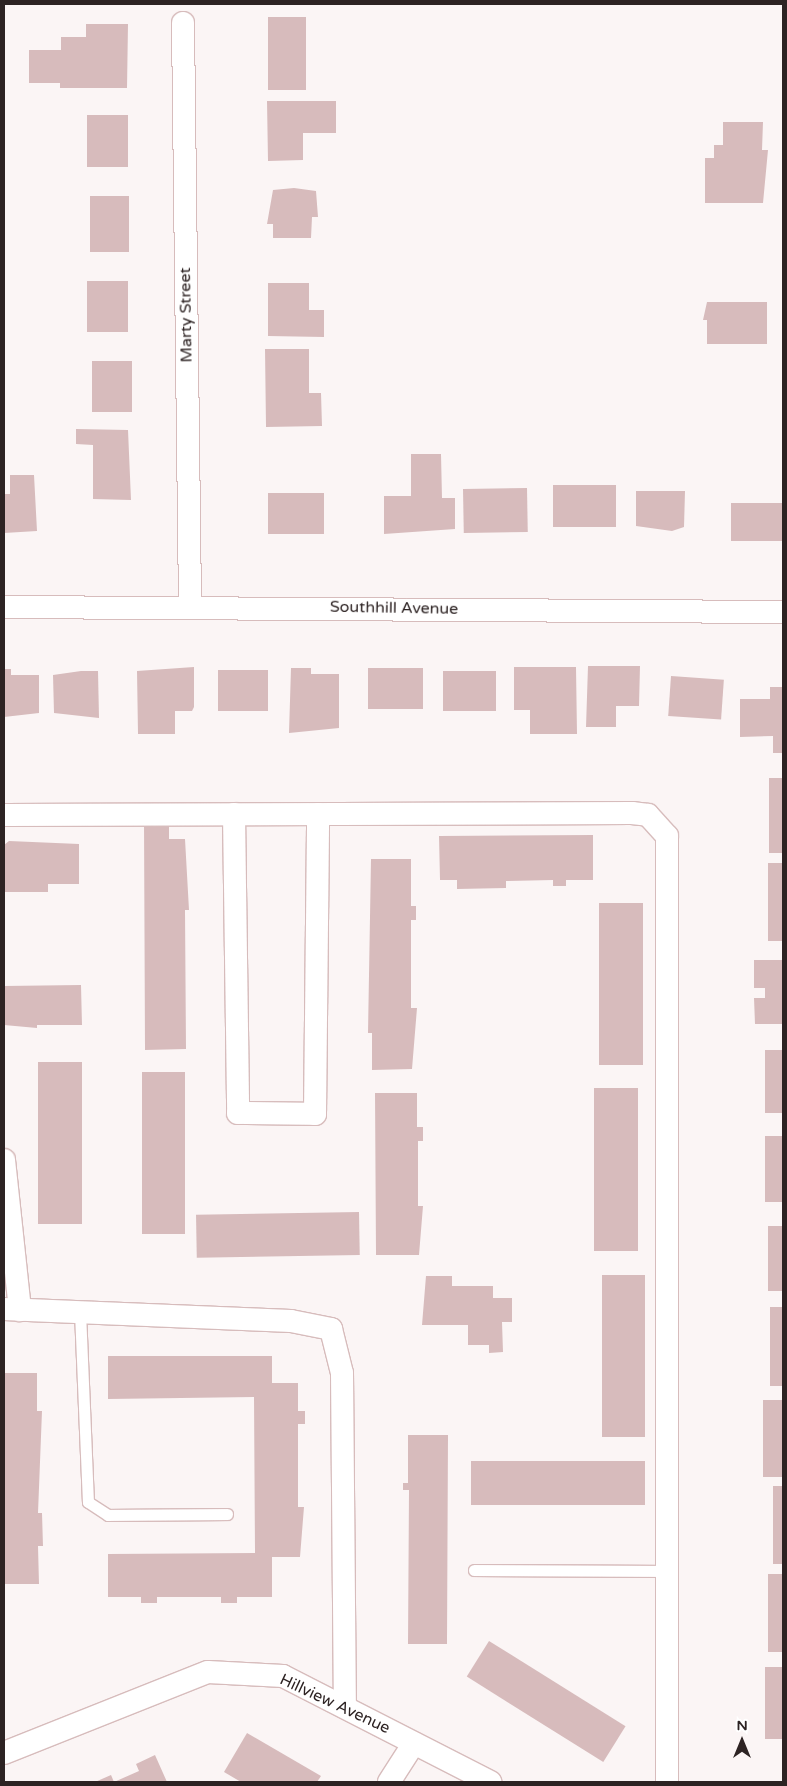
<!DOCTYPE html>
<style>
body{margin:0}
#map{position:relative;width:787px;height:1786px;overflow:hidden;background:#fbf5f5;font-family:"Varela Round",sans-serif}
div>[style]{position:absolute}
.building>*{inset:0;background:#d7bbbc;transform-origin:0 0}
.roads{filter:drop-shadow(1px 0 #d7bcbc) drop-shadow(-1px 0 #d7bcbc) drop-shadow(0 1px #d7bcbc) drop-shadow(0 -1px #d7bcbc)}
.service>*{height:11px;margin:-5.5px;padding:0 5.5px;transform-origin:5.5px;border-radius:5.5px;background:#fff}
.minor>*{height:22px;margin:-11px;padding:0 11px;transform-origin:11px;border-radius:11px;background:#fff}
span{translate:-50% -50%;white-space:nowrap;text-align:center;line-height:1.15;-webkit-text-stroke:4px #fff;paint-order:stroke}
.street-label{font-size:16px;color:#2d2323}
.frame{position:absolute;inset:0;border:5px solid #2d2323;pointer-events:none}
.north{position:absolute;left:717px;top:1716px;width:50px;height:50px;-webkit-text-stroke:4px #fff;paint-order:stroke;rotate:0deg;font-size:14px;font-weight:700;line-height:20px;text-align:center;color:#2d2323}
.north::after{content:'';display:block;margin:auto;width:18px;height:22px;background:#2d2323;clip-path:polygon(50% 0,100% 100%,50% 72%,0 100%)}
</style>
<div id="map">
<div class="building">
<div style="left:268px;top:17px;width:38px;height:73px"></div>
<div style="clip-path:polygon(86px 24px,128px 24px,127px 88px,60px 88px,60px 83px,29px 83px,29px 50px,61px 50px,61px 37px,86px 37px)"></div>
<div style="clip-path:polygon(267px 101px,336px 101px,336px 133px,303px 133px,303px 160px,268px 161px)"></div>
<div style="left:87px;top:115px;width:41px;height:52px"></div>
<div style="clip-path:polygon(723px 122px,763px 122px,762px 150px,768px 150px,763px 203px,705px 203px,705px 158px,714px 158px,714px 145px,723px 145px)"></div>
<div style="clip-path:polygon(294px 188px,316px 191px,318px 217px,312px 217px,311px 238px,273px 238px,273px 224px,267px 224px,273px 190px)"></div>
<div style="left:90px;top:196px;width:39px;height:56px"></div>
<div style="left:87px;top:281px;width:41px;height:51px"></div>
<div style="clip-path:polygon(268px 283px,309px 283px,309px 310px,324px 310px,324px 337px,268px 336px)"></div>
<div style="clip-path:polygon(707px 302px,767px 302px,767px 344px,707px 344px,707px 320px,703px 320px)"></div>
<div style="clip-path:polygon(265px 349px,309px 349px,309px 393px,321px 393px,322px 426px,266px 427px)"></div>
<div style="left:92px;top:361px;width:40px;height:51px"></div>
<div style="clip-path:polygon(76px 429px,128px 430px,131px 500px,93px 499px,93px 445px,76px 444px)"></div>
<div style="clip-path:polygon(411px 454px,441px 454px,442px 498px,455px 498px,455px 529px,384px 534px,384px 496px,411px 496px)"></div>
<div style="clip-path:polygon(10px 475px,34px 475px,37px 531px,4px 533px,4px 494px,10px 494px)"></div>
<div style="left:553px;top:485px;width:63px;height:42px"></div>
<div style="left:527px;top:488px;width:44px;height:64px;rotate:89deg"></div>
<div style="clip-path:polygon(636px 491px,685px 491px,684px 527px,672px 531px,636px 526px)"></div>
<div style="left:268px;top:493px;width:56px;height:41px"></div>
<div style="left:731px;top:503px;width:52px;height:38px"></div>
<div style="clip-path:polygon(588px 666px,640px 666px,639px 706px,616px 706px,616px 727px,586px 727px)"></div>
<div style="clip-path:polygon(194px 667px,194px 707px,192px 711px,175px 711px,175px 734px,138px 734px,137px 671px)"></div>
<div style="clip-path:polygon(514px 667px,576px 667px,577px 734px,530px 734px,530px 710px,514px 710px)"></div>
<div style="clip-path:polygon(291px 668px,311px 668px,311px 674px,339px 674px,339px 728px,289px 733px)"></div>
<div style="left:423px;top:668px;width:41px;height:55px;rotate:90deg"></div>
<div style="clip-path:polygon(4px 669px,11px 669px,11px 675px,39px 675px,39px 713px,4px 717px)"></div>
<div style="left:218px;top:670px;width:50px;height:41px"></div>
<div style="clip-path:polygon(81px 671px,98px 671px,99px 718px,54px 713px,53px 675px)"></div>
<div style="left:443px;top:671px;width:53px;height:40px"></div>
<div style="left:671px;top:676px;width:53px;height:40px;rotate:4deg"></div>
<div style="clip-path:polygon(770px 687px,783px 687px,783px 753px,773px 753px,773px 736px,740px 737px,740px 699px,770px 699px)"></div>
<div style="left:769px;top:778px;width:14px;height:75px"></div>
<div style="clip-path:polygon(144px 822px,169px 822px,169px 839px,185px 839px,189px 910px,185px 910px,186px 1049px,145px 1050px)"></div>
<div style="clip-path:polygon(593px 835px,593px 880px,566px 880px,566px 886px,553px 886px,553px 880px,506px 881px,506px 888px,457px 889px,457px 880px,440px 880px,439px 836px)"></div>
<div style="clip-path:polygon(9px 841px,79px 844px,79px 884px,48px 884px,48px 892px,4px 892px,4px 845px)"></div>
<div style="clip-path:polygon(371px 859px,411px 859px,411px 906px,416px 906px,416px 920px,411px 920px,411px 1008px,417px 1008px,412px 1069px,372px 1070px,372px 1033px,368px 1033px)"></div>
<div style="left:768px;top:863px;width:15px;height:78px"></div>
<div style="left:643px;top:903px;width:162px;height:44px;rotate:90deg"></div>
<div style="clip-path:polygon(754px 960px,783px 960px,783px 1024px,755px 1024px,754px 998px,765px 998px,765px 988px,754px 988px)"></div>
<div style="clip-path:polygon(81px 985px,82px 1025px,37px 1025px,37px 1028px,4px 1025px,4px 986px)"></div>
<div style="left:765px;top:1050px;width:18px;height:63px"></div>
<div style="left:38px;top:1062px;width:44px;height:162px"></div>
<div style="left:142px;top:1072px;width:43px;height:162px"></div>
<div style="left:638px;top:1088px;width:163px;height:44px;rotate:90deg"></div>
<div style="clip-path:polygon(375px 1093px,417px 1093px,417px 1127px,423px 1127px,423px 1141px,418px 1141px,418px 1206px,423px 1206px,419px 1255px,376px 1255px)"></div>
<div style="left:765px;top:1136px;width:18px;height:66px"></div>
<div style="left:359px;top:1212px;width:43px;height:163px;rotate:89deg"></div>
<div style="left:768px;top:1226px;width:15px;height:65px"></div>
<div style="left:602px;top:1275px;width:43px;height:162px"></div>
<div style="clip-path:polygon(426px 1276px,452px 1276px,452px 1286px,493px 1286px,493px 1298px,512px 1298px,512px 1322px,502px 1322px,503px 1352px,489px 1353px,489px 1345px,468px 1345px,468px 1325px,422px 1325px)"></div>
<div style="left:770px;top:1307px;width:13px;height:79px"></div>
<div style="clip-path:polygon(108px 1356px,272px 1356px,272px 1383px,298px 1383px,298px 1411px,305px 1411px,305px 1424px,298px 1424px,298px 1507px,304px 1507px,300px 1557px,272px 1557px,272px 1597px,237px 1597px,237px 1603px,221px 1603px,221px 1597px,157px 1597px,157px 1603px,141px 1603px,141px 1597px,108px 1597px,108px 1554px,255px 1553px,254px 1397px,108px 1399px)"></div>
<div style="clip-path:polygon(4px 1373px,37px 1373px,37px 1411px,42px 1411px,38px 1513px,42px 1513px,43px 1546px,38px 1546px,39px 1584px,4px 1584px)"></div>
<div style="left:763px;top:1400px;width:20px;height:77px"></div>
<div style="clip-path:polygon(408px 1435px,448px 1435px,447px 1644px,408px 1644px,409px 1490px,403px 1490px,403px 1483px,408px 1483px)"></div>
<div style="left:645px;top:1461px;width:44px;height:174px;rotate:90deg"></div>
<div style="left:773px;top:1486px;width:10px;height:78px"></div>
<div style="left:768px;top:1574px;width:15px;height:78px"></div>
<div style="left:489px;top:1641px;width:161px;height:42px;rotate:32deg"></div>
<div style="left:765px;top:1667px;width:18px;height:72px"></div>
<div style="clip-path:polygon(247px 1733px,321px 1776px,317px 1782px,241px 1782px,224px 1772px)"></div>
<div style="clip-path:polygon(155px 1755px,167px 1782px,114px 1782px,139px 1771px,136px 1764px)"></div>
<div style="clip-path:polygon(111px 1775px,114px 1782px,95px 1782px)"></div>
</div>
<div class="roads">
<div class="service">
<div style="left:80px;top:1312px;width:190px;rotate:87.6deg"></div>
<div style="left:88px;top:1502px;width:24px;rotate:33deg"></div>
<div style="left:108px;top:1515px;width:119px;rotate:-0.5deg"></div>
<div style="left:474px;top:1570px;width:193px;rotate:0.3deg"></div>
</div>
<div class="minor">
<div style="left:183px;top:23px;width:584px;rotate:89.31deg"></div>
<div style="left:4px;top:607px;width:779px;rotate:0.37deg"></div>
<div style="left:234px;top:814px;width:299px;rotate:89.2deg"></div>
<div style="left:238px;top:1113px;width:77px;rotate:0.7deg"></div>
<div style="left:315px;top:1114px;width:300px;rotate:-89.4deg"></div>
<div style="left:4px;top:815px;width:628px;rotate:-0.18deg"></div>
<div style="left:632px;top:813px;width:16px;rotate:7deg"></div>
<div style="left:648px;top:815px;width:28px;rotate:48deg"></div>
<div style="left:667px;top:836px;width:946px;rotate:90deg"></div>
<div style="left:4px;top:1160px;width:151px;rotate:83.9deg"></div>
<div style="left:4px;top:1309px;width:287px;rotate:2.4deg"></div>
<div style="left:291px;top:1321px;width:41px;rotate:11.3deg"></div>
<div style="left:331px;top:1329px;width:45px;rotate:76deg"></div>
<div style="left:342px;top:1373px;width:334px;rotate:89.5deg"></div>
<div style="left:4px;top:1753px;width:219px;rotate:-21.7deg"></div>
<div style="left:208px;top:1672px;width:75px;rotate:3.1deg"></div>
<div style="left:283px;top:1676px;width:233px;rotate:27.1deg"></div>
<div style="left:389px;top:1782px;width:46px;rotate:-57.3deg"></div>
</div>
</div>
<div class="street-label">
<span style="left:186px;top:315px;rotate:-91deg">Marty Street</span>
<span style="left:394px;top:608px;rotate:1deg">Southhill Avenue</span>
<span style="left:335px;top:1704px;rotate:25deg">Hillview Avenue</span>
</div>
<div class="frame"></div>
<div class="north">N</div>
</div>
